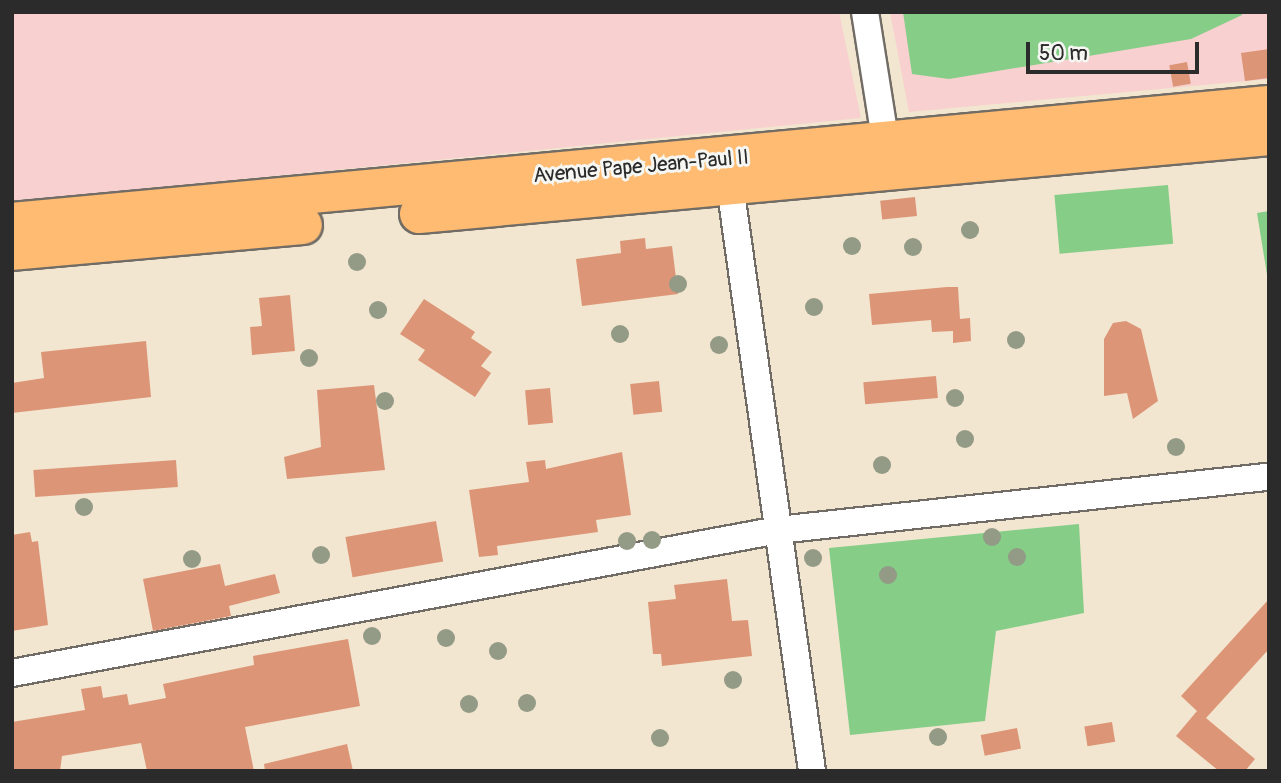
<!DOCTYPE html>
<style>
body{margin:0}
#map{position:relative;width:1281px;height:783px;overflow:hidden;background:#f2e6d0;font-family:Pangolin,sans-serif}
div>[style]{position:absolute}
.built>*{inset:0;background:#f7d0cf}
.green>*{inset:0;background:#86cd88;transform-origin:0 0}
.building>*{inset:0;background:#dd9577;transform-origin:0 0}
.roads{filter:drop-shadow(2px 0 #716c65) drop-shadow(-2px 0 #716c65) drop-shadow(0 2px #716c65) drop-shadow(0 -2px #716c65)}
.street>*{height:26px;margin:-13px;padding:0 13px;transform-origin:13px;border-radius:13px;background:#fff}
.primary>*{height:38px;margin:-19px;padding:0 19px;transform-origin:19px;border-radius:19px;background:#febb71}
.trees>*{width:18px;height:18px;margin:-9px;border-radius:50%;background:#939a85}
span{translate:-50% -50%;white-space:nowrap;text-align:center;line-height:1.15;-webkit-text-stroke:6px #f6f6f2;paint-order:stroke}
.street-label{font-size:21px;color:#2b2b2b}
.frame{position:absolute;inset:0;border:14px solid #2b2b2b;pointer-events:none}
.scale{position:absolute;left:1026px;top:42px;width:173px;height:32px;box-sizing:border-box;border:4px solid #2b2b2b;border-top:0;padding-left:9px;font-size:21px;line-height:24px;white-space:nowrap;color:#2b2b2b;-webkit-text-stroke:5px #f6f6f2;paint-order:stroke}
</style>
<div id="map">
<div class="built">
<div style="clip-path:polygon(12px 12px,839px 12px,861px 118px,12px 202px)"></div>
<div style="clip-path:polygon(890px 12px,1269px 12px,1269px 79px,909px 112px)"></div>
</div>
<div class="green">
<div style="clip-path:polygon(903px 12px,1242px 12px,1242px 15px,1191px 39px,949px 79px,912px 74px)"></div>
<div style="left:1168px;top:185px;width:59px;height:114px;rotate:85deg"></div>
<div style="clip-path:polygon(1269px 211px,1269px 287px,1257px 213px)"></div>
<div style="clip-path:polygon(1079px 524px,1084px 613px,996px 631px,985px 721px,850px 735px,829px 548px)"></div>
</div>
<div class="building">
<div style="clip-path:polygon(1269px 49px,1269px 78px,1245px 81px,1241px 53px)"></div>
<div style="left:1187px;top:62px;width:22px;height:18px;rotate:80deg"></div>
<div style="left:915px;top:197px;width:19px;height:35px;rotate:84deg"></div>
<div style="clip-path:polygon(645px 238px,646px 249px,672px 246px,678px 294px,582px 306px,576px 259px,621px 253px,620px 241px)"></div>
<div style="clip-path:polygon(947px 287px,958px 287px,960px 319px,970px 318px,971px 341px,953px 343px,953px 331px,932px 332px,931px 320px,872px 325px,869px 294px)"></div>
<div style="clip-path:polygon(290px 295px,295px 351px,252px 355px,250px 327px,262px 326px,259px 298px)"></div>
<div style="clip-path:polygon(424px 299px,475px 332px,471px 338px,492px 352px,481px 366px,491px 373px,475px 397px,418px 360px,425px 350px,400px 334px)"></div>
<div style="clip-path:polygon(1126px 321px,1141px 329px,1158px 401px,1133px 419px,1127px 393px,1104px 396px,1104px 339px,1113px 323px)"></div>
<div style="clip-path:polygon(146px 341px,151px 397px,12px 413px,12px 383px,44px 378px,41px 352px)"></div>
<div style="left:936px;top:376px;width:22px;height:73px;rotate:85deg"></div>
<div style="left:659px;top:381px;width:31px;height:29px;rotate:84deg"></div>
<div style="clip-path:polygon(374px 385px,385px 470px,287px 479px,284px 457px,321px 447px,317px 390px)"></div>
<div style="left:550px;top:388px;width:35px;height:25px;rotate:85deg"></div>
<div style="clip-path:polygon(622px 452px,631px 515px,596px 520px,598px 532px,497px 546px,498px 555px,479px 557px,469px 490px,529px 482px,526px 462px,545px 460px,546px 469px)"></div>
<div style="left:176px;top:460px;width:27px;height:143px;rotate:86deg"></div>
<div style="left:436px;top:521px;width:41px;height:92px;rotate:80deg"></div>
<div style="clip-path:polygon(30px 532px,32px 542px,38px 541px,48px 625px,12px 631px,12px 535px)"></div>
<div style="clip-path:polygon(220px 564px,225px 586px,275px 574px,280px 593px,229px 606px,231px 616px,153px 631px,143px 579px)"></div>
<div style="clip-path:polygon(727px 579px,732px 621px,748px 620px,752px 656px,662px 666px,661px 654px,653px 654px,648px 602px,676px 599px,674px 585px)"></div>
<div style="clip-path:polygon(1269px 599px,1269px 649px,1206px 718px,1255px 759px,1245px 771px,1219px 771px,1176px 736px,1197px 711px,1181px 696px)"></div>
<div style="clip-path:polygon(348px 639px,360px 706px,245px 727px,254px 771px,147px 771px,141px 743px,62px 756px,60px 771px,12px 771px,12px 722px,85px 710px,81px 689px,101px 686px,103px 698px,127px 694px,129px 705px,166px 698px,163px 684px,254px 665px,253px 656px)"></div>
<div style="left:1112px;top:722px;width:20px;height:28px;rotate:81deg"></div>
<div style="left:1017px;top:728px;width:21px;height:37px;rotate:79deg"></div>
<div style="clip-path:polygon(347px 744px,353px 771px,265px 771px,264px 764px)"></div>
</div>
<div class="roads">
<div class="street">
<div style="left:865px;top:12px;width:134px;rotate:81deg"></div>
<div style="left:728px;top:171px;width:606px;rotate:82.03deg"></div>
<div style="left:12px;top:673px;width:779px;rotate:-10.57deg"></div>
<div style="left:778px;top:530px;width:494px;rotate:-6.2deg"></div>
</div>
<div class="primary">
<div style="left:419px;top:214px;width:854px;rotate:-5.24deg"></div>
<div style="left:12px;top:222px;width:1262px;rotate:-5.32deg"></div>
<div style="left:12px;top:251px;width:292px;rotate:-5.1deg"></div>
</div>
</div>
<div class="trees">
<div style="left:970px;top:230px"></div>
<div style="left:852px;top:246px"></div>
<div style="left:913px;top:247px"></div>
<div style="left:357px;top:262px"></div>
<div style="left:678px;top:284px"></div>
<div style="left:814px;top:307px"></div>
<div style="left:378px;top:310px"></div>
<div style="left:620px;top:334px"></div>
<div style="left:1016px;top:340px"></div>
<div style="left:719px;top:345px"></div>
<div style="left:309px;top:358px"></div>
<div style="left:955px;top:398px"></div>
<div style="left:385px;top:401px"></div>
<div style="left:965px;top:439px"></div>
<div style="left:1176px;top:447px"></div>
<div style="left:882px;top:465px"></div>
<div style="left:84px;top:507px"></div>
<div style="left:992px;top:537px"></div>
<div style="left:652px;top:540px"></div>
<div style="left:627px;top:541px"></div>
<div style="left:321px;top:555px"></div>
<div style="left:1017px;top:557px"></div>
<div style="left:813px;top:558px"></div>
<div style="left:192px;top:559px"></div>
<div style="left:888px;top:575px"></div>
<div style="left:372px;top:636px"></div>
<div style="left:446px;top:638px"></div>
<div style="left:498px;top:651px"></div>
<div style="left:733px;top:680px"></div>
<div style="left:527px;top:703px"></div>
<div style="left:469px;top:704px"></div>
<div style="left:938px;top:737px"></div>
<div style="left:660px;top:738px"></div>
</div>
<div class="street-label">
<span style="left:641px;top:167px;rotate:-5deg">Avenue Pape Jean-Paul II</span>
</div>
<div class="frame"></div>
<div class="scale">50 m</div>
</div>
